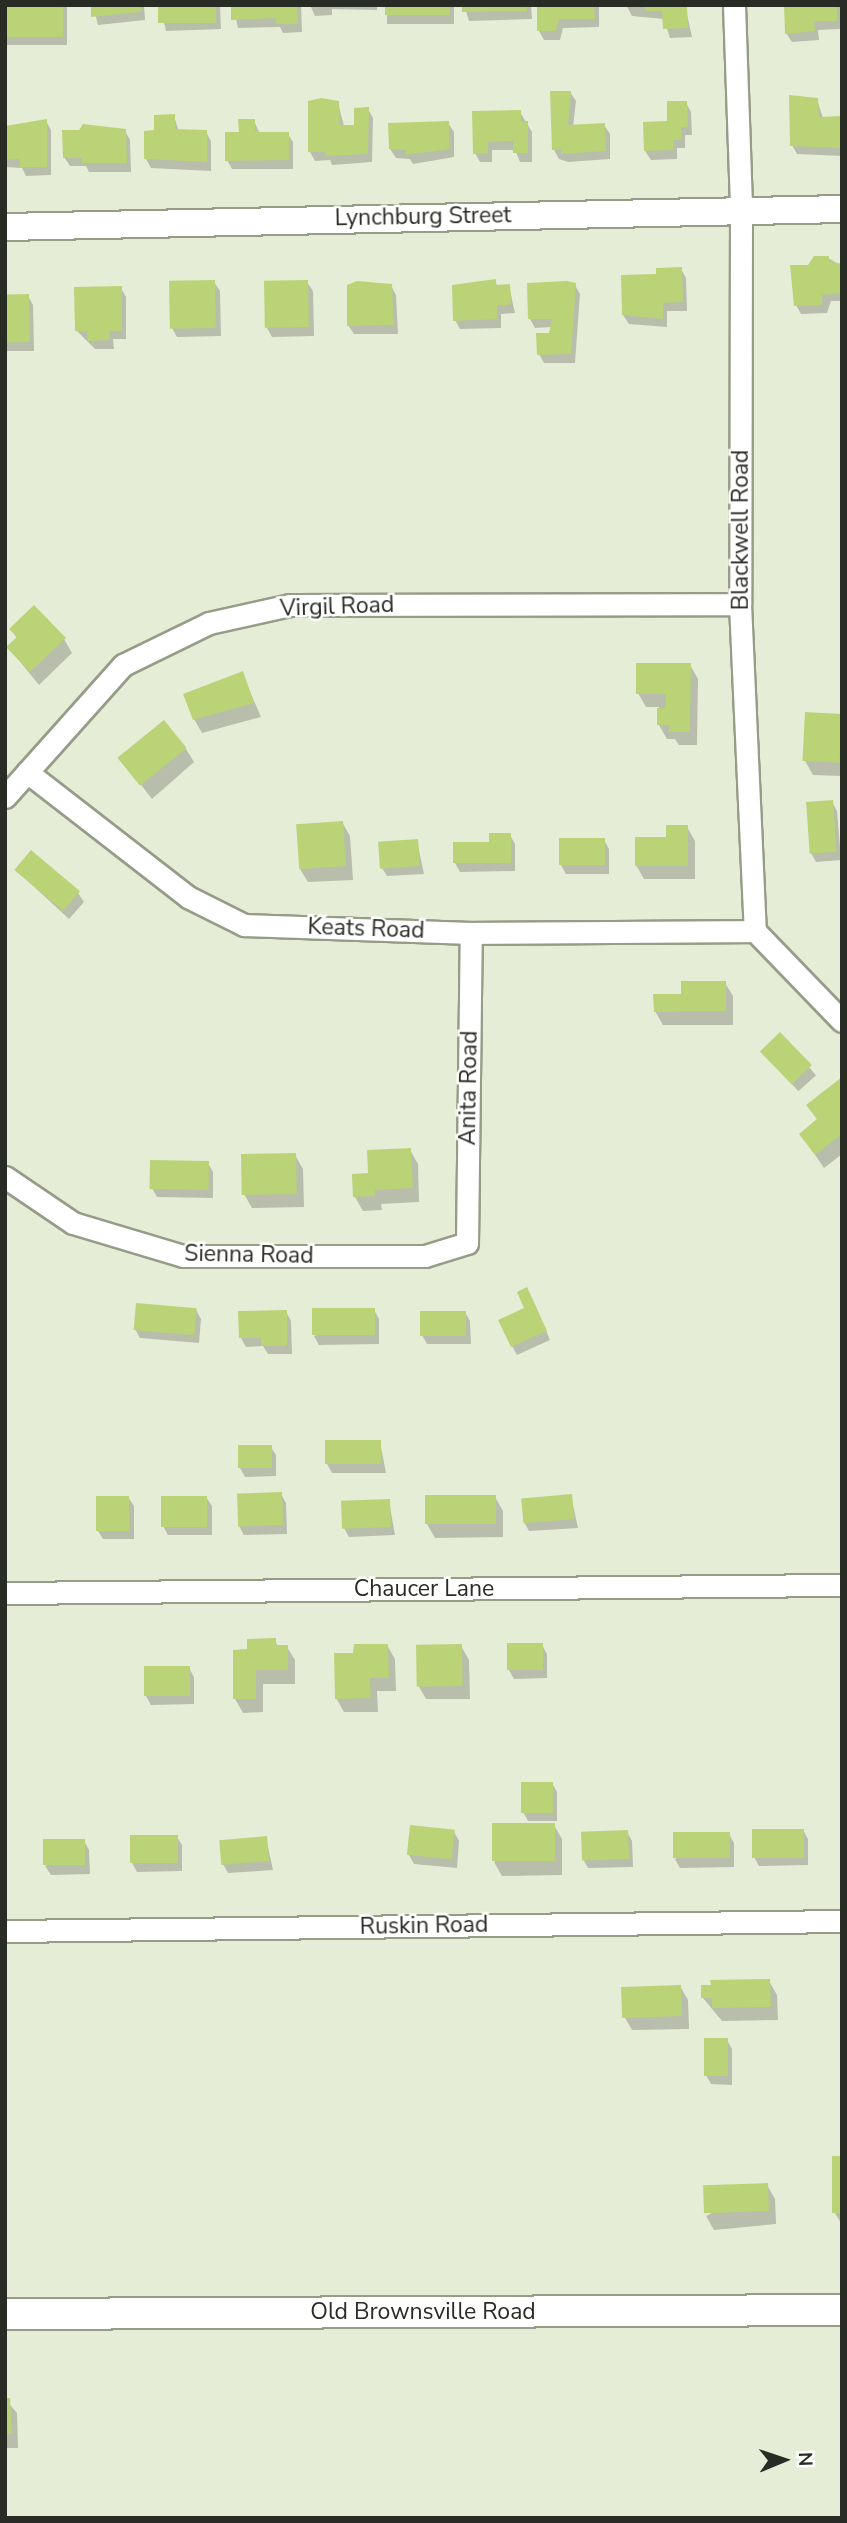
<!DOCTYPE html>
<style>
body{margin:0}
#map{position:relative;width:847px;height:2523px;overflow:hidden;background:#e6edd7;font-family:"Nunito Sans",sans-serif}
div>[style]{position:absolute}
.shadow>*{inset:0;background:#0003;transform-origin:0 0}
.building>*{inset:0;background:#bad376;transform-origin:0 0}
.roads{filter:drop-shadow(2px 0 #969c88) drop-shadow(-2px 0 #969c88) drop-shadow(0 2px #969c88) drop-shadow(0 -2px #969c88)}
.minor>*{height:21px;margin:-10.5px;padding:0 10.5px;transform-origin:10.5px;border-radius:10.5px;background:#fff}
.tertiary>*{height:26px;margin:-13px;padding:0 13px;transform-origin:13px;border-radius:13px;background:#fff}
.secondary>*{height:30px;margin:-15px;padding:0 15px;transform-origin:15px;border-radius:15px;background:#fff}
span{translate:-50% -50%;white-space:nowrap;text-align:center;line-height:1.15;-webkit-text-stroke:5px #fff;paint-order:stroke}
.street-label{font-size:23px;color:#292c24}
.frame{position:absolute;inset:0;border:7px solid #292c24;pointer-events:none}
.north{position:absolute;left:749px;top:2425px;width:70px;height:70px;-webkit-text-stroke:5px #fff;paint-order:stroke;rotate:88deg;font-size:19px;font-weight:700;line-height:28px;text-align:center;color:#292c24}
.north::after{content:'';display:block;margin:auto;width:24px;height:32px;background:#292c24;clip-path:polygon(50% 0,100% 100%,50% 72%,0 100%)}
</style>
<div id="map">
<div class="shadow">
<div style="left:5px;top:5px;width:62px;height:40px"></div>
<div style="clip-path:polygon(93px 5px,144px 5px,145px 20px,98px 25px)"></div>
<div style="clip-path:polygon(160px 5px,220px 5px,221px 29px,166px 31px)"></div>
<div style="clip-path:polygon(233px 5px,301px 5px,302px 32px,283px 33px,280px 27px,238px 28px)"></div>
<div style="clip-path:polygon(377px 5px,377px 10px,332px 9px,332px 15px,315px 16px,310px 5px)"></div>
<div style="left:387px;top:5px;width:67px;height:19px"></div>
<div style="clip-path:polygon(464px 5px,531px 5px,532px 19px,469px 21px)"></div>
<div style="clip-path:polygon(538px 5px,599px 5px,599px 27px,563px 28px,560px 40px,544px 40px,539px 31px)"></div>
<div style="clip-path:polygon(626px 5px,685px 5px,692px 37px,670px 38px,664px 19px,632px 16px)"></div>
<div style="clip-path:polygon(786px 5px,841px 5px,841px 29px,818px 30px,819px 40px,792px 42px,786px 33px)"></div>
<div style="clip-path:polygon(570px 92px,576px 101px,573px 127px,604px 125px,610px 134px,610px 159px,568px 162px,559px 159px,554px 150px)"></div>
<div style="clip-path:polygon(817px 100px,823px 118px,842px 118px,842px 156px,797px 154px,792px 145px)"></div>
<div style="clip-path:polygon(338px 103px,344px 126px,356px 126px,368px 109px,373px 118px,372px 162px,332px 165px,330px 160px,315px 161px,310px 152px)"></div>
<div style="clip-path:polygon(686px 103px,691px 112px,692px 135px,685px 135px,685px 148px,677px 148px,677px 159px,651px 160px,645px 151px)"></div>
<div style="clip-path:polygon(520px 112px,532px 132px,532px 162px,520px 162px,515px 150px,492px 150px,492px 162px,480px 162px,475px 153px)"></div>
<div style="clip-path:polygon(174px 116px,179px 132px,206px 132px,211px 141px,211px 171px,151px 168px,146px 159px,156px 132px)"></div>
<div style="clip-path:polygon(46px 121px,51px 130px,51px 175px,26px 176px,22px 168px,5px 167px,5px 128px)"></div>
<div style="clip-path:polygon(254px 121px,259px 132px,287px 133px,293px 142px,293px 169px,232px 169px,227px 160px,241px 134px)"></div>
<div style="clip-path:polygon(448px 123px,454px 132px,454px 157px,413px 164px,410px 159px,396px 158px,390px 149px)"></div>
<div style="clip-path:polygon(125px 131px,130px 140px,131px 172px,89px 172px,86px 166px,70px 166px,64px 157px)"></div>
<div style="clip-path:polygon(828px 258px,842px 266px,842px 301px,831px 301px,827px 313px,801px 314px,796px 305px,809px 266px)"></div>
<div style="clip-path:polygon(681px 269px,686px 278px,687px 311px,667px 311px,667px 327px,629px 324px,623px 315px,658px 276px)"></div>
<div style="clip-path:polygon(495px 281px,498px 287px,509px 286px,515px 313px,501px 314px,501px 328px,460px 329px,455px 320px)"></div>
<div style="clip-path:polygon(214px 282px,220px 291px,221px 336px,177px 337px,172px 328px)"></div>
<div style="clip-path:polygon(307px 282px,313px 291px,314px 336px,272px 337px,267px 328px)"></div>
<div style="clip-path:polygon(575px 285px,580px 294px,575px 363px,544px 363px,539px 354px,552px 327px,535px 328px,530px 319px)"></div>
<div style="clip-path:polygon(391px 286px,396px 295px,398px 334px,354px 334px,348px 325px)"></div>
<div style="clip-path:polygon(121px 288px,126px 297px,126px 339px,113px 339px,114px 349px,95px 349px,77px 331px)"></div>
<div style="clip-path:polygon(28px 296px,33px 305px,34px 351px,5px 351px,5px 297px)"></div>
<div style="clip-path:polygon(12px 630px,64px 639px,72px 653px,39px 685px,9px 648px,17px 639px)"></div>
<div style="clip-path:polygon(690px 665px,698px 679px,697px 745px,679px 745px,675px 739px,667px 739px,659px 725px,659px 707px,646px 707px,638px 693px)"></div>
<div style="clip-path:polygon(242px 673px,261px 717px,202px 733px,194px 719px)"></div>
<div style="clip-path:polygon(842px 715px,842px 776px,813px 775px,805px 761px)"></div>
<div style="clip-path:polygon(186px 749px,194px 762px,152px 799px,121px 759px)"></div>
<div style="clip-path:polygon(832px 802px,837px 811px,841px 860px,816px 862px,811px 853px)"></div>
<div style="clip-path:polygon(342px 822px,350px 836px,353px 880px,308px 882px,300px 869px)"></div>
<div style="clip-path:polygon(687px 827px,695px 841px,695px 879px,644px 879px,636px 865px)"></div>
<div style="clip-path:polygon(510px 835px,515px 844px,515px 871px,460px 872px,455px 863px)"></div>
<div style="clip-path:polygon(604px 840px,609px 849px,609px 874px,566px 874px,561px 865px)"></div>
<div style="clip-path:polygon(417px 841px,424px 874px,387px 876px,382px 868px)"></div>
<div style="clip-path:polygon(16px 870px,78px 893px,84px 902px,69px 919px)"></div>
<div style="clip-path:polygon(725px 983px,733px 996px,733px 1025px,663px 1025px,655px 1011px,683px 996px)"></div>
<div style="left:780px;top:1035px;width:54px;height:24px;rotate:48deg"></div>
<div style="clip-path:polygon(842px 1080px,842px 1154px,824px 1168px,801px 1134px,818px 1121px,809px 1106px)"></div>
<div style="clip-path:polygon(410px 1150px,418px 1164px,419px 1202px,381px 1204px,382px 1210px,363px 1211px,355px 1197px,370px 1175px)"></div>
<div style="clip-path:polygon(295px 1155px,303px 1169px,304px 1207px,252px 1208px,244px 1194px)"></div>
<div style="clip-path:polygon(208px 1163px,213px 1172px,213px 1198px,157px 1197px,152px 1188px)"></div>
<div style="clip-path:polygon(532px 1298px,550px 1340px,517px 1355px,512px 1346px)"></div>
<div style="clip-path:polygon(196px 1310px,201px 1319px,199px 1343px,140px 1338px,135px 1329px)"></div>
<div style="clip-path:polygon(374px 1310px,379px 1319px,379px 1344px,319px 1345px,314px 1336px)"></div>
<div style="clip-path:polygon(286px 1312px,291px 1321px,292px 1354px,268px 1354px,263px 1346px,246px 1347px,241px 1338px)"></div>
<div style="clip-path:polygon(465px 1312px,470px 1321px,471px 1344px,427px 1344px,422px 1335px)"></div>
<div style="clip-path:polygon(380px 1442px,386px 1473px,332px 1473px,327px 1464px)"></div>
<div style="clip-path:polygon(270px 1446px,276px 1455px,276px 1476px,245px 1477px,240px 1468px)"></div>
<div style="clip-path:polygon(281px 1494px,286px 1503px,287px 1534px,244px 1535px,239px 1526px)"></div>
<div style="clip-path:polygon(571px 1496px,578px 1528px,529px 1531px,524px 1522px)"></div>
<div style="clip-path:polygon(128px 1497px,134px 1506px,134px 1539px,103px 1539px,98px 1531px)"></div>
<div style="clip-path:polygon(206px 1497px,212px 1506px,212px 1535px,168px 1535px,163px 1526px)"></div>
<div style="clip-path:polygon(495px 1497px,503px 1511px,503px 1537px,435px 1538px,427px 1524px)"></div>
<div style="clip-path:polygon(389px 1501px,395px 1535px,349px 1537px,344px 1528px)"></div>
<div style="clip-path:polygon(275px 1640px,278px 1647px,287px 1647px,295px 1660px,295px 1684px,263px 1684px,263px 1712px,243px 1713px,235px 1699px,249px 1651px)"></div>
<div style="clip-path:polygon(387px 1645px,395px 1659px,396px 1691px,377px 1691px,378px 1712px,344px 1712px,336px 1698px,355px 1655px)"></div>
<div style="clip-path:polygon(542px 1645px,547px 1654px,547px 1678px,514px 1679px,509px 1670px)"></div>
<div style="clip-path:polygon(461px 1646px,469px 1660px,470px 1699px,426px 1699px,418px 1685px)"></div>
<div style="clip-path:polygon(189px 1668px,194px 1677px,194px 1704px,151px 1705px,146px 1696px)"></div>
<div style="clip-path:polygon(552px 1783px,557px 1792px,557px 1821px,528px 1821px,523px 1812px)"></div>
<div style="clip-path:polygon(554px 1825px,562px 1839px,562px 1875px,502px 1876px,494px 1862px)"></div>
<div style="clip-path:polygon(803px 1830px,808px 1839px,808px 1865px,759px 1866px,754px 1857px)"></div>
<div style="clip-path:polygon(454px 1832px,459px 1841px,457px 1868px,414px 1864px,409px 1855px)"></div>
<div style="clip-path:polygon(627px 1832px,632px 1841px,633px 1867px,588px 1868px,583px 1859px)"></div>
<div style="clip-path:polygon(729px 1834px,734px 1843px,734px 1867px,680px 1868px,675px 1859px)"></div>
<div style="clip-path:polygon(177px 1837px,182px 1845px,182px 1871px,137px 1872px,132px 1863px)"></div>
<div style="clip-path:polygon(266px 1838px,273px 1870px,228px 1873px,223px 1864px)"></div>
<div style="clip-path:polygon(84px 1841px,89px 1850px,90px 1874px,51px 1875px,45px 1866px)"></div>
<div style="clip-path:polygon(769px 1981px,777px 1995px,778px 2020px,722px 2021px,703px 1998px)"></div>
<div style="clip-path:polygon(680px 1986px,688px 2000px,689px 2029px,632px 2030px,624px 2016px)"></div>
<div style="clip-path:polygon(727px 2040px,732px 2049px,732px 2085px,711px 2084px,706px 2075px)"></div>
<div style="clip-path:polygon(842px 2158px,842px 2225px,835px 2213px)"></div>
<div style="clip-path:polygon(767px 2185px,775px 2199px,776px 2224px,714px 2230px,706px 2216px)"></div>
<div style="clip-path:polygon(5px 2399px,17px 2413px,18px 2448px,5px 2448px)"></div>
</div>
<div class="building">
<div style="left:5px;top:5px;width:58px;height:32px"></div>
<div style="clip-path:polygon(91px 5px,141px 5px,141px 12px,91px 17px)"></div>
<div style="left:158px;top:5px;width:58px;height:18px"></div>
<div style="clip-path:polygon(231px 5px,297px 5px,298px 24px,276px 24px,276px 18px,231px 20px)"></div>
<div style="left:385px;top:5px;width:65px;height:10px"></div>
<div style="clip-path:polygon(462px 5px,527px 5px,527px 11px,462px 12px)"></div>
<div style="clip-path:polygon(537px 5px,594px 5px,595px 19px,559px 19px,556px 31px,537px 31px)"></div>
<div style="clip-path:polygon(645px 5px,687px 7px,688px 28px,663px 29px,662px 11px,645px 11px)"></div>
<div style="clip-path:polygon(784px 5px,837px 5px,837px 21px,814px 21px,815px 31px,785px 34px)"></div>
<div style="clip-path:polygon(550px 91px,571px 91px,568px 125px,605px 123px,606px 151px,561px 154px,561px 150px,552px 150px)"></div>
<div style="clip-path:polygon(789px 95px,818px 98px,819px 117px,842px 116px,842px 148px,790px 146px)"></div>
<div style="clip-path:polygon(321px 98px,339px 101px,340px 125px,354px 125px,354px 108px,369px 107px,368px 154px,326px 156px,325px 152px,308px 152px,308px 101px)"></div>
<div style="clip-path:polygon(667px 101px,687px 101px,688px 127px,681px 127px,681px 140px,673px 140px,673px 150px,644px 151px,643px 122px,667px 121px)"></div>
<div style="clip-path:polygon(521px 110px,521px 121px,528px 121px,528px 153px,513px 153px,513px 141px,488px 142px,488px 153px,473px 154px,472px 111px)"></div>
<div style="clip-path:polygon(175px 114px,175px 129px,207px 130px,207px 162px,144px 159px,144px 131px,154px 130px,154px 115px)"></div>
<div style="clip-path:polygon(47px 119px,47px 167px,20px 167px,20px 159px,5px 160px,5px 126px)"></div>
<div style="clip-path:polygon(238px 119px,255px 119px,255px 130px,260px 132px,289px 132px,289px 160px,225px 161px,225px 132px,239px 132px)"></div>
<div style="clip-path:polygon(449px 121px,450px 149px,406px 155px,406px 150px,389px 149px,388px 123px)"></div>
<div style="clip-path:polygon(83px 124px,126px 129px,127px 163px,82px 163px,82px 158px,63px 158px,62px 130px,79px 130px)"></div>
<div style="clip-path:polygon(814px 256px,829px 256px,829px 261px,842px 264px,842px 293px,822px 295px,822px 305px,794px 306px,790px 265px,808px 265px)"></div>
<div style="clip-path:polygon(682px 267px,683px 302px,663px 303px,663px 319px,622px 315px,621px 275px,656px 274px,656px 268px)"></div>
<div style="clip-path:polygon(496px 279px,496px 285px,510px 284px,511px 297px,510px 305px,497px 305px,497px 319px,453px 321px,452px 285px)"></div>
<div style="left:215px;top:280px;width:48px;height:46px;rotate:89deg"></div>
<div style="left:308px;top:280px;width:47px;height:44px;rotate:89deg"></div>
<div style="clip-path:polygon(357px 281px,392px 284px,394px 325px,347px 326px,347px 285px)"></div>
<div style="clip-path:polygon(567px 281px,576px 283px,571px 354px,537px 355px,536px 333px,549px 333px,554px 309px,552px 319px,528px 319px,527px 283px)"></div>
<div style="clip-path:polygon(122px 286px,122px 331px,109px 331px,110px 340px,88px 341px,87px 331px,75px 331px,74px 287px)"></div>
<div style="left:29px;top:294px;width:48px;height:24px;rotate:89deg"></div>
<div style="clip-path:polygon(34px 605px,66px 638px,30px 672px,6px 647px,17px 637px,9px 629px)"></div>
<div style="clip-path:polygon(636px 663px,691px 663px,690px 732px,669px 732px,669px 725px,657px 725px,657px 708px,666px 708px,666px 694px,636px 694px)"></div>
<div style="clip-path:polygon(243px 671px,254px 703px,193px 720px,183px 694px)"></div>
<div style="left:805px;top:712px;width:37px;height:49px;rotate:3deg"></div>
<div style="left:164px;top:720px;width:36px;height:60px;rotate:51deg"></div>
<div style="left:833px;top:800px;width:52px;height:27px;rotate:86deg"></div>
<div style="left:343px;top:821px;width:45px;height:47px;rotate:86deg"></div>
<div style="clip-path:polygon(666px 825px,688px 825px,688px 866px,635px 866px,635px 837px,666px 837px)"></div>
<div style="clip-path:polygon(489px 833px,511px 833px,511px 863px,453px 863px,453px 842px,489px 842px)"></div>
<div style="left:605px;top:838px;width:27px;height:46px;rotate:90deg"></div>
<div style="left:418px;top:839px;width:27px;height:40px;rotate:86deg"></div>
<div style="left:31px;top:850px;width:64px;height:26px;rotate:40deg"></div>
<div style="clip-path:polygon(681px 981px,726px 981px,726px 1011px,654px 1012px,653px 994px,681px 994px)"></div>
<div style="left:780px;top:1032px;width:46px;height:28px;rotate:46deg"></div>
<div style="clip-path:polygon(842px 1077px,842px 1134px,815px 1155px,799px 1134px,817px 1119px,806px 1105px)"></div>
<div style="clip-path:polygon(411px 1148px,413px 1188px,375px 1190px,375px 1196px,353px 1197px,352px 1174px,368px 1173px,367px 1150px)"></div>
<div style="left:296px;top:1153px;width:41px;height:55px;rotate:89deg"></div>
<div style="left:150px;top:1160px;width:59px;height:29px;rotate:1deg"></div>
<div style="clip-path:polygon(527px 1287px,547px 1331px,511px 1347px,498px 1320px,524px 1308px,517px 1292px)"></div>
<div style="left:136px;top:1303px;width:61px;height:27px;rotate:5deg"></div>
<div style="left:375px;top:1308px;width:27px;height:63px;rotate:90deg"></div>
<div style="clip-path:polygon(287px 1310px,287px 1346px,261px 1346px,261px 1338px,239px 1338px,238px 1311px)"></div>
<div style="left:420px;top:1311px;width:46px;height:25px"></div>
<div style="left:381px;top:1440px;width:24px;height:56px;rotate:90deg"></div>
<div style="left:238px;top:1445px;width:34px;height:23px"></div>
<div style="left:282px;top:1492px;width:33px;height:45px;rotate:88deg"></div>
<div style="left:572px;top:1494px;width:25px;height:51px;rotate:85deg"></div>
<div style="left:496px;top:1495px;width:29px;height:71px;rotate:90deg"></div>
<div style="left:96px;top:1496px;width:33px;height:35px"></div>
<div style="left:161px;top:1496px;width:46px;height:31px"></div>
<div style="left:390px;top:1499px;width:28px;height:49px;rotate:88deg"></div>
<div style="clip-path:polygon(276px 1638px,276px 1645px,288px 1645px,288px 1670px,256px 1670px,256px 1699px,233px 1699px,233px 1650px,247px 1649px,247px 1639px)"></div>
<div style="left:507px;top:1643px;width:36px;height:27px"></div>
<div style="clip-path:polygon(354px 1644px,388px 1644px,389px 1678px,370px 1678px,371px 1698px,335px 1699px,334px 1653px,353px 1653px)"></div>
<div style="left:462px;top:1644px;width:42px;height:46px;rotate:89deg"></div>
<div style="left:190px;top:1666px;width:30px;height:46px;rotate:90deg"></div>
<div style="left:521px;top:1782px;width:32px;height:31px"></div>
<div style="left:555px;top:1823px;width:38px;height:63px;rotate:90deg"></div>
<div style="left:410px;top:1825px;width:45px;height:30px;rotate:6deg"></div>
<div style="left:752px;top:1829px;width:52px;height:29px"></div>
<div style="left:628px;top:1830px;width:29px;height:47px;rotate:88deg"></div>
<div style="left:730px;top:1832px;width:26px;height:57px;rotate:90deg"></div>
<div style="left:178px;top:1835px;width:28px;height:48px;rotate:90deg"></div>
<div style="left:267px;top:1836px;width:25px;height:48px;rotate:85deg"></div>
<div style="left:85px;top:1839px;width:26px;height:42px;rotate:90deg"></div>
<div style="clip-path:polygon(770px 1979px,771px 2007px,712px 2008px,712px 1998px,701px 1998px,701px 1985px,711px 1985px,710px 1980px)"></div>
<div style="left:681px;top:1985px;width:31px;height:60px;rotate:88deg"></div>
<div style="left:704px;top:2038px;width:24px;height:38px"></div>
<div style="left:832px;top:2156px;width:10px;height:57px"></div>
<div style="left:768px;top:2183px;width:28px;height:65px;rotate:88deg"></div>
<div style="clip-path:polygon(5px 2398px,10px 2398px,12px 2434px,5px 2434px)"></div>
</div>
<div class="roads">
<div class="minor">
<div style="left:734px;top:5px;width:204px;rotate:88deg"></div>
<div style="left:741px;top:209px;width:395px;rotate:90.1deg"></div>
<div style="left:740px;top:604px;width:327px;rotate:87.4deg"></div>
<div style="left:755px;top:931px;width:125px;rotate:46deg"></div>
<div style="left:27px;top:772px;width:204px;rotate:37.8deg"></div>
<div style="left:188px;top:897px;width:63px;rotate:26.6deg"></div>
<div style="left:244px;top:925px;width:227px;rotate:2deg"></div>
<div style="left:471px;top:933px;width:284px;rotate:-0.4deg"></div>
<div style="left:5px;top:797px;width:177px;rotate:-48.2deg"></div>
<div style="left:123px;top:665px;width:96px;rotate:-26deg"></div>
<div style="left:209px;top:623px;width:83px;rotate:-12.5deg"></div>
<div style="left:290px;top:605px;width:450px;rotate:-0.1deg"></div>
<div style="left:5px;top:1177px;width:82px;rotate:34.1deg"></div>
<div style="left:73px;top:1223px;width:115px;rotate:16.7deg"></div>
<div style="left:183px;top:1256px;width:242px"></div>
<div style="left:425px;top:1256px;width:44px;rotate:-17.2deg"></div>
<div style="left:467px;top:1243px;width:310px;rotate:-89.3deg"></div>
<div style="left:5px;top:1593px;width:837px;rotate:-0.55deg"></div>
<div style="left:5px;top:1931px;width:837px;rotate:-0.68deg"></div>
</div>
<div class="tertiary">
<div style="left:5px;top:227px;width:837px;rotate:-1.23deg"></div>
</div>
<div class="secondary">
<div style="left:5px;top:2314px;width:837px;rotate:-0.27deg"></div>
</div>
</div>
<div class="street-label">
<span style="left:423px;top:217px;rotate:-1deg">Lynchburg Street</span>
<span style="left:741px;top:530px;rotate:-90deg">Blackwell Road</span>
<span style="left:337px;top:607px;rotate:-2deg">Virgil Road</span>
<span style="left:366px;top:929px;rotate:2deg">Keats Road</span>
<span style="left:469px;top:1088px;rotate:-89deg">Anita Road</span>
<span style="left:249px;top:1255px;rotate:1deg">Sienna Road</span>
<span style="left:424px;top:1589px">Chaucer Lane</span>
<span style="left:424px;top:1926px;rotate:-1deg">Ruskin Road</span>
<span style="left:423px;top:2312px">Old Brownsville Road</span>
</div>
<div class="frame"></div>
<div class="north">N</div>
</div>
